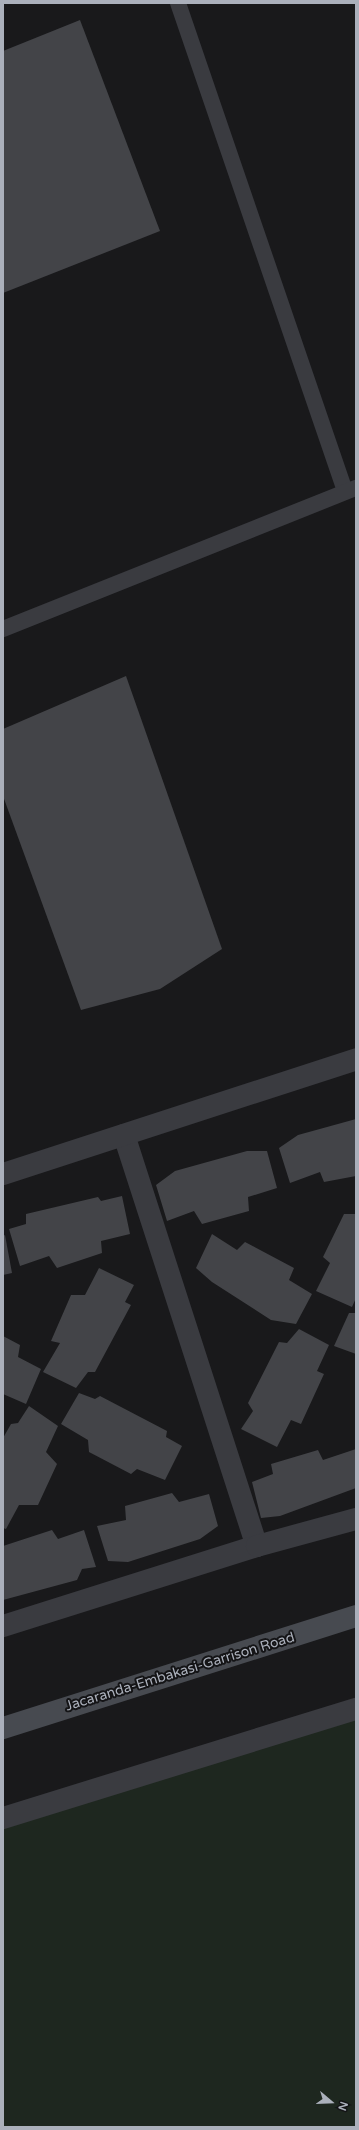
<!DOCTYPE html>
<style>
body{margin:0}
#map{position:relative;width:359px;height:2130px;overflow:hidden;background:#19191b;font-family:"Varela Round",sans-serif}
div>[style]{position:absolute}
.green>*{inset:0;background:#1e271f}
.building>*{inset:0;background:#434448}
.lane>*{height:16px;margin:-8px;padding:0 8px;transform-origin:8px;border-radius:8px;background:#3a3b40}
.street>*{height:22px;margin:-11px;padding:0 11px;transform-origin:11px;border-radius:11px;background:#3a3b40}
.secondary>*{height:22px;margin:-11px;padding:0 11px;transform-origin:11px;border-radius:11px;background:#474a50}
span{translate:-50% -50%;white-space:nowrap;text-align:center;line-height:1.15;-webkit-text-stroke:4px #141416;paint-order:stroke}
.street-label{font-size:14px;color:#abb0bb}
.frame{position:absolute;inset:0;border:4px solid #abb0bb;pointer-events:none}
.north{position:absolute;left:311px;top:2082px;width:40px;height:40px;-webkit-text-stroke:3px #141416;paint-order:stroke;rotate:109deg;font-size:11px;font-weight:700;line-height:16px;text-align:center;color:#abb0bb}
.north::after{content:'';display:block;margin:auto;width:14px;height:18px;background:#abb0bb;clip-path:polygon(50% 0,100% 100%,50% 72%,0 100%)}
</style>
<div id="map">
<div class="green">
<div style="clip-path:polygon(356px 1718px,356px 2127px,3px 2127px,3px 1824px)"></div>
</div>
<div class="building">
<div style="clip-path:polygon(80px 20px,160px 231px,3px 293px,3px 51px)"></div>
<div style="clip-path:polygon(126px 676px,222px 949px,160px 989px,81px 1010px,3px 796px,3px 729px)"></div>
<div style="clip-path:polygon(356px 1119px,356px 1176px,324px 1182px,320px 1172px,290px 1183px,279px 1148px,298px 1135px)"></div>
<div style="clip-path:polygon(247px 1151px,267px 1151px,277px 1188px,248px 1197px,249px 1211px,202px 1224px,194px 1211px,167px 1221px,156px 1185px,175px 1171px)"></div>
<div style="clip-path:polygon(122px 1196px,130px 1234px,101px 1241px,102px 1253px,57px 1268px,49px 1256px,20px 1266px,9px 1229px,26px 1224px,26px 1214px,98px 1197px,101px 1201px)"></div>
<div style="clip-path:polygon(344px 1214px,356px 1214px,356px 1298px,352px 1307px,316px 1291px,330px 1263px,323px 1257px)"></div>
<div style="clip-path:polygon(212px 1234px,237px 1250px,245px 1242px,294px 1268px,289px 1280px,312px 1294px,296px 1324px,271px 1320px,212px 1282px,196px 1268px)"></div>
<div style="clip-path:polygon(5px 1235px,12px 1273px,3px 1275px,3px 1236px)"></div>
<div style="clip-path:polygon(99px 1268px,134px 1285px,125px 1302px,131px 1305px,95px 1372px,88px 1372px,76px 1388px,43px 1372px,60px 1343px,51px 1341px,71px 1295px,85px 1295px)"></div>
<div style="clip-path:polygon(349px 1313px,356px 1313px,356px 1354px,334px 1346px)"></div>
<div style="clip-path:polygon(299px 1329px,329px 1345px,317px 1371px,324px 1374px,301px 1424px,291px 1420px,277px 1447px,241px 1429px,253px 1411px,248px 1403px,279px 1342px,287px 1343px)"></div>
<div style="clip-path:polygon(3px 1336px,20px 1345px,18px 1357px,41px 1369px,26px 1404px,3px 1394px)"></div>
<div style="clip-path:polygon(79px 1393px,95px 1399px,100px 1396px,167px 1431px,166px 1437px,182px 1446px,165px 1480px,137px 1469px,131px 1474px,89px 1452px,88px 1440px,61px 1424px)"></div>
<div style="clip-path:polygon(29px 1406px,58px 1426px,46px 1452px,57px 1464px,38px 1505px,19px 1505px,6px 1529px,3px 1528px,3px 1438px,11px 1424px,18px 1423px)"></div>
<div style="clip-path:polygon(356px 1449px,356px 1488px,280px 1516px,261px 1518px,252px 1482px,273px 1474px,271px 1464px,318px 1450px,323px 1460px)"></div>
<div style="clip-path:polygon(172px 1493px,179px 1502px,209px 1494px,218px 1526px,200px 1539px,128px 1562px,108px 1561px,97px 1526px,126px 1520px,125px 1506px)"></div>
<div style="clip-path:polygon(52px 1530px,58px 1539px,84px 1530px,96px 1567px,82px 1569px,77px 1580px,3px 1600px,3px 1546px)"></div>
</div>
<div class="lane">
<div style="left:178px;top:3px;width:516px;rotate:71.11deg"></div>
<div style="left:3px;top:629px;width:380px;rotate:-21.8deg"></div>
</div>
<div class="street">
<div style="left:124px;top:1135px;width:432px;rotate:72.1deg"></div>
<div style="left:3px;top:1174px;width:371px;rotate:-18deg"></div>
<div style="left:3px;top:1626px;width:266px;rotate:-17.5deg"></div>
<div style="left:257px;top:1546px;width:103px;rotate:-15.3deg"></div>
<div style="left:3px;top:1818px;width:369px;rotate:-17.2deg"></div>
</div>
<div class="secondary">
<div style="left:3px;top:1728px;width:370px;rotate:-17.6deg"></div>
</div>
<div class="street-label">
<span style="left:180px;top:1672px;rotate:-17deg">Jacaranda-Embakasi-Garrison Road</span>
</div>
<div class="frame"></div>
<div class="north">N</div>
</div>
